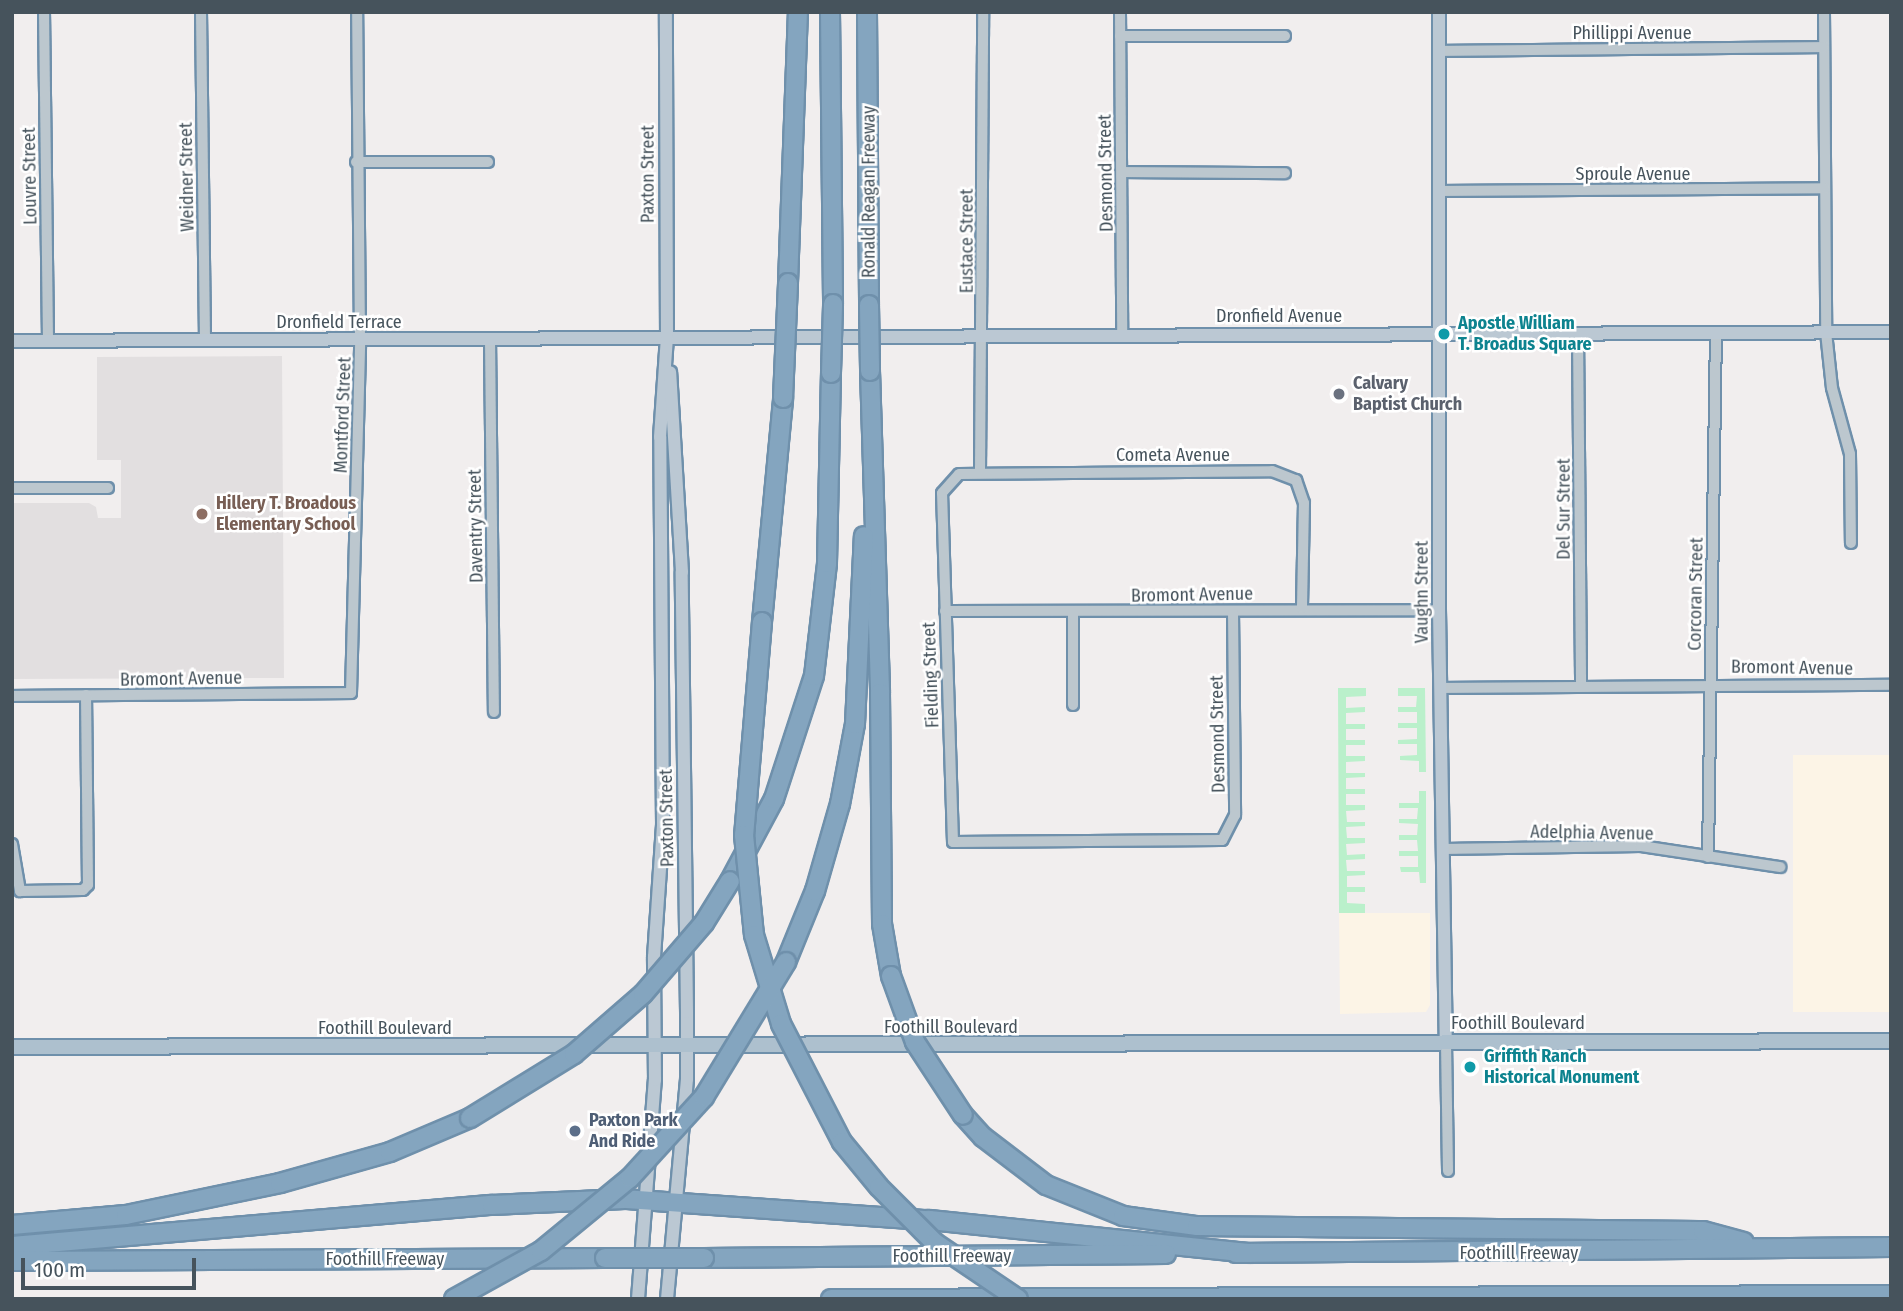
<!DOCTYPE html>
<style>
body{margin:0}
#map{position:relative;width:1903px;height:1311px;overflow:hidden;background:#f1eeee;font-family:"Fira Sans Condensed",sans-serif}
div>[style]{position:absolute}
.commercial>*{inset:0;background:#fcf4e6;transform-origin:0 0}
.education>*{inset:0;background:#e2dfe0}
.green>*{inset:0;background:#baf0cb}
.roads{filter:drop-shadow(2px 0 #6f90ab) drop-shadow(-2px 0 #6f90ab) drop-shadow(0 2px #6f90ab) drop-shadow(0 -2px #6f90ab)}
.street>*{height:10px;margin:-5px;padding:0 5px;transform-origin:5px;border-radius:5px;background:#bcc7ce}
.secondary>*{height:12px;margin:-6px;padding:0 6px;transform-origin:6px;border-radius:6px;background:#bbc8d3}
.primary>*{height:14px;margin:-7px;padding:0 7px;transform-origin:7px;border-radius:7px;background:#adc0ce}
.highway>*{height:18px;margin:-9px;padding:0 9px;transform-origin:9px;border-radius:9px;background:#84a5bf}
.bridges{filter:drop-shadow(2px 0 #6f90ab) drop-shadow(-2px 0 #6f90ab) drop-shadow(0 2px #6f90ab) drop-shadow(0 -2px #6f90ab)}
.highway-bridge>*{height:18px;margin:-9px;padding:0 9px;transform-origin:9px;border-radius:9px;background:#84a5bf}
.dots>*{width:19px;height:19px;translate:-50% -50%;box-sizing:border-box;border:4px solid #fff;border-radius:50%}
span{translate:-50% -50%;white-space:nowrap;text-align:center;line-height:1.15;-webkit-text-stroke:5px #fff;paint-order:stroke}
.street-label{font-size:18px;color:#46535c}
.culture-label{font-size:18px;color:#0d838f;font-weight:700}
.left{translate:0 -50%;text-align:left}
.worship-label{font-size:18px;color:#5b616d;font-weight:700}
.education-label{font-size:18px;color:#785e54;font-weight:700}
.service-label{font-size:18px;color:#4e5e75;font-weight:700}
.frame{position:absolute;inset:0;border:14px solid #46535c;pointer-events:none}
.scale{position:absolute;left:21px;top:1258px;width:175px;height:32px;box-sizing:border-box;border:4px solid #46535c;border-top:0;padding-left:9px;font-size:21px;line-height:24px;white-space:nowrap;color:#46535c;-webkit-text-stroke:5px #fff;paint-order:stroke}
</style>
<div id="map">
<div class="commercial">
<div style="left:1891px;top:755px;width:257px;height:98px;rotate:90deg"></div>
<div style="clip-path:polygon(1339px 913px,1430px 913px,1430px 1005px,1426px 1012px,1340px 1014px)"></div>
</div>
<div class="education">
<div style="clip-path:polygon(282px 356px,284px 678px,12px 679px,12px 503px,89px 503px,96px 507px,98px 518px,121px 518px,121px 460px,97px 460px,97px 357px)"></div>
</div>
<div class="green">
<div style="clip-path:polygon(1338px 688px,1366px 688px,1366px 696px,1346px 697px,1346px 708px,1365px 707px,1365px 712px,1346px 713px,1346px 724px,1365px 724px,1365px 729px,1346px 729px,1346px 740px,1365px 740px,1365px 745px,1346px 745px,1346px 756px,1365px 756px,1365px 761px,1346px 762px,1346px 773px,1365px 773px,1365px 777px,1346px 778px,1346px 789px,1365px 789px,1365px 794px,1346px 794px,1346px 805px,1365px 805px,1365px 810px,1346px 811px,1347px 822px,1365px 822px,1365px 826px,1346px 827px,1347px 838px,1365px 838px,1365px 843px,1346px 844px,1347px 855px,1365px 854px,1365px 859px,1346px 860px,1347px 871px,1365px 871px,1365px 875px,1347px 876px,1347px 887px,1365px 887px,1365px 892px,1347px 892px,1347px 903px,1365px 904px,1365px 913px,1339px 913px)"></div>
<div style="clip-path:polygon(1398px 688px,1425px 688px,1426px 772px,1419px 772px,1419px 761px,1400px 760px,1400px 756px,1417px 755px,1417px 744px,1398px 744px,1398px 740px,1417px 739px,1417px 728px,1398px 728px,1398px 723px,1417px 723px,1417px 712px,1398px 712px,1398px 707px,1416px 707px,1417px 696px,1398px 696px)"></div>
<div style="clip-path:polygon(1419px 791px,1426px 791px,1426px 883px,1420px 883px,1419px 872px,1401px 872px,1400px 867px,1418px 867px,1418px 856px,1399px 856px,1399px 851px,1418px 851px,1417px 840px,1399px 840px,1399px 835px,1417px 835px,1418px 824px,1399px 823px,1399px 819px,1417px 819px,1418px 808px,1399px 808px,1399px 803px,1419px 803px)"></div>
</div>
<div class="roads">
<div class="street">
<div style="left:44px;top:12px;width:328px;rotate:89.3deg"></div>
<div style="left:201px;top:12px;width:329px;rotate:89.3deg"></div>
<div style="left:1120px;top:12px;width:322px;rotate:89.6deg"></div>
<div style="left:1824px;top:12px;width:320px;rotate:89.6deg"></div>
<div style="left:1826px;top:332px;width:56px;rotate:83.9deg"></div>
<div style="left:1832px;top:388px;width:68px;rotate:74.7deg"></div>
<div style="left:1850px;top:454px;width:89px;rotate:89.4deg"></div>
<div style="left:1120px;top:36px;width:165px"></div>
<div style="left:1439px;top:51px;width:385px;rotate:-0.6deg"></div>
<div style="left:356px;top:162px;width:132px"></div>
<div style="left:1123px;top:172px;width:162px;rotate:0.4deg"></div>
<div style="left:1442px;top:191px;width:383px;rotate:-0.4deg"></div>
<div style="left:1578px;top:333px;width:352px;rotate:89.5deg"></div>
<div style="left:490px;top:338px;width:374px;rotate:89.4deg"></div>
<div style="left:980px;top:471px;width:459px;rotate:-89.6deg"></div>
<div style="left:12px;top:488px;width:96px"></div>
<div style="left:945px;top:611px;width:494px;rotate:-0.1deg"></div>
<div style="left:1073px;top:611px;width:94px;rotate:90deg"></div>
<div style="left:1233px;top:612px;width:203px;rotate:89.4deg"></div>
<div style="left:1235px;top:815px;width:28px;rotate:117deg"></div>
<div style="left:1222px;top:840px;width:269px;rotate:179.6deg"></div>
<div style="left:953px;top:842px;width:349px;rotate:-91.8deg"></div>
<div style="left:942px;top:493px;width:25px;rotate:-48deg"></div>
<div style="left:959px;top:474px;width:313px;rotate:-0.5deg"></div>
<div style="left:1272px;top:471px;width:26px;rotate:21deg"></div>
<div style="left:1296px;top:480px;width:24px;rotate:71deg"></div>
<div style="left:1304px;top:503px;width:105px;rotate:91.1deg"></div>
<div style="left:1441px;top:688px;width:450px;rotate:-0.4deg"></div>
<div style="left:12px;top:696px;width:339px;rotate:-0.5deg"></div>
<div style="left:351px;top:693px;width:353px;rotate:-88.5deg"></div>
<div style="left:360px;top:340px;width:328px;rotate:-90.5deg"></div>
<div style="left:12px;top:844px;width:48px;rotate:80.3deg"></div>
<div style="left:20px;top:891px;width:63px;rotate:-0.9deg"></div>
<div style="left:83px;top:890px;width:7px;rotate:-45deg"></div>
<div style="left:88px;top:885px;width:190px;rotate:-90.6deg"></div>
<div style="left:1444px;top:849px;width:197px;rotate:-0.9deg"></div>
<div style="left:1641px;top:846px;width:141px;rotate:8.6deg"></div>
<div style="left:1708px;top:857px;width:525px;rotate:-89.13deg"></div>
<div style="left:1446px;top:1043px;width:128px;rotate:89.1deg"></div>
</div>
<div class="secondary">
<div style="left:1439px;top:12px;width:598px;rotate:90deg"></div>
<div style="left:1439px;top:610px;width:433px;rotate:89.1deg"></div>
<div style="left:12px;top:341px;width:1879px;rotate:-0.27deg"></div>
<div style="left:638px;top:1299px;width:220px;rotate:-85.6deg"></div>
<div style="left:655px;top:1080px;width:123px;rotate:-90.5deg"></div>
<div style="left:654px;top:957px;width:133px;rotate:-86.1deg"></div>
<div style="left:663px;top:824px;width:387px;rotate:-90.4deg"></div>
<div style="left:660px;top:437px;width:101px;rotate:-86deg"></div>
<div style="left:667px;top:336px;width:324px;rotate:-90.2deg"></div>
<div style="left:667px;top:1299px;width:221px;rotate:-84.8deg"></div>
<div style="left:687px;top:1079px;width:67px;rotate:-90deg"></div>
<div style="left:687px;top:1012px;width:440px;rotate:-90.7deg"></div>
<div style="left:682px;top:572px;width:200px;rotate:-93.4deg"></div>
</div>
<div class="primary">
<div style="left:12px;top:1047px;width:1879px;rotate:-0.18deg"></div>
</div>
<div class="highway">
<div style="left:830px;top:12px;width:292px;rotate:89.4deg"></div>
<div style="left:867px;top:12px;width:293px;rotate:89.6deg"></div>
<div style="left:788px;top:283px;width:271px;rotate:-87.9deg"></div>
<div style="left:870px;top:371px;width:322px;rotate:88.2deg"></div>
<div style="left:880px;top:693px;width:231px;rotate:89.5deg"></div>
<div style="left:882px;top:924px;width:53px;rotate:80.2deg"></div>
<div style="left:762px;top:622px;width:225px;rotate:-84.6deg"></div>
<div style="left:730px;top:881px;width:93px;rotate:-61.8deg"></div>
<div style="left:774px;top:799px;width:129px;rotate:-72deg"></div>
<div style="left:814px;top:676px;width:114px;rotate:-83.4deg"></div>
<div style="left:827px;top:563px;width:190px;rotate:-88.8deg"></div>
<div style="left:786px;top:962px;width:77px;rotate:-67.8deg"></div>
<div style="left:815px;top:891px;width:91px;rotate:-74deg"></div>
<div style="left:840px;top:804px;width:81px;rotate:-79.4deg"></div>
<div style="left:855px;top:724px;width:188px;rotate:-87.3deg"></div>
<div style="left:963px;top:1115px;width:30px;rotate:48deg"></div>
<div style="left:983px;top:1137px;width:79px;rotate:37.3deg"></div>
<div style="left:1046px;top:1185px;width:83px;rotate:21.9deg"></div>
<div style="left:1123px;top:1216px;width:75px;rotate:7.7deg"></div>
<div style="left:1197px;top:1226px;width:506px;rotate:0.57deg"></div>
<div style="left:1703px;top:1231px;width:42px;rotate:15deg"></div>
<div style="left:12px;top:1225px;width:114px;rotate:-5deg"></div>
<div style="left:126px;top:1215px;width:157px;rotate:-11.7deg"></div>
<div style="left:280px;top:1183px;width:114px;rotate:-15.7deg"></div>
<div style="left:390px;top:1152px;width:87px;rotate:-23deg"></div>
<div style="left:12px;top:1246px;width:482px;rotate:-4.9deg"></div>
<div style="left:492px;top:1205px;width:133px;rotate:-2.6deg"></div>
<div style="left:625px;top:1199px;width:305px;rotate:4deg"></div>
<div style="left:929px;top:1220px;width:321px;rotate:5.9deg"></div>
<div style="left:1236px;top:1253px;width:655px;rotate:-0.52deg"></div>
<div style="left:704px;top:1258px;width:462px;rotate:-0.5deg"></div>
<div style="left:12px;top:1261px;width:593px;rotate:-0.29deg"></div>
<div style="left:831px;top:1299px;width:1060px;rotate:-0.22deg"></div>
</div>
</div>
<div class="bridges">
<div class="highway-bridge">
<div style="left:869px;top:305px;width:66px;rotate:89.1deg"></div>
<div style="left:831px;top:373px;width:69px;rotate:-88.3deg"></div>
<div style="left:783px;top:398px;width:115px;rotate:-87.5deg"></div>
<div style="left:762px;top:622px;width:214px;rotate:94.8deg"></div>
<div style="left:744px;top:835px;width:100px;rotate:84.3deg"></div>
<div style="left:754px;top:935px;width:93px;rotate:73.1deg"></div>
<div style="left:781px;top:1024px;width:133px;rotate:62.7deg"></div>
<div style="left:842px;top:1142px;width:58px;rotate:50.6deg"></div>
<div style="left:879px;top:1187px;width:79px;rotate:45deg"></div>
<div style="left:935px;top:1243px;width:100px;rotate:34deg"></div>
<div style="left:891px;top:976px;width:70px;rotate:70deg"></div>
<div style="left:915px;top:1042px;width:87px;rotate:56.7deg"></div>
<div style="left:470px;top:1118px;width:122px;rotate:-31.6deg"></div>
<div style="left:574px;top:1054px;width:91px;rotate:-41deg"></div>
<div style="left:643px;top:994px;width:94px;rotate:-49.3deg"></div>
<div style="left:704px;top:923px;width:49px;rotate:-58.2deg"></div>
<div style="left:605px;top:1258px;width:99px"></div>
<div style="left:454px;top:1299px;width:99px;rotate:-28.9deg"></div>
<div style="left:541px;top:1251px;width:115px;rotate:-39.4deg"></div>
<div style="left:630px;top:1178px;width:110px;rotate:-47.6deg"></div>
<div style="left:704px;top:1097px;width:158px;rotate:-58.7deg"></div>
</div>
</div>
<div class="dots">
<div style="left:1444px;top:334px;background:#0f9aa8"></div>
<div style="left:1339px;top:394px;background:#6b7280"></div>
<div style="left:202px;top:514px;background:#8d6e63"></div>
<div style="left:1470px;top:1067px;background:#0f9aa8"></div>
<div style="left:575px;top:1131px;background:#5c6f8a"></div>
</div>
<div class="street-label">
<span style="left:1632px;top:33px">Phillippi Avenue</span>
<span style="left:1106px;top:173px;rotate:-91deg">Desmond Street</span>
<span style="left:648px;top:174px;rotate:-90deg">Paxton Street</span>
<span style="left:1633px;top:174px">Sproule Avenue</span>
<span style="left:30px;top:176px;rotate:-91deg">Louvre Street</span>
<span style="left:187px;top:177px;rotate:-91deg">Weidner Street</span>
<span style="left:869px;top:192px;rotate:-90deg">Ronald Reagan Freeway</span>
<span style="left:967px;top:241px;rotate:-90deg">Eustace Street</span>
<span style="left:1279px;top:316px">Dronfield Avenue</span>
<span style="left:339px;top:322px">Dronfield Terrace</span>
<span style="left:343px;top:415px;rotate:-88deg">Montford Street</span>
<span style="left:1173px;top:455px">Cometa Avenue</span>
<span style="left:1564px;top:509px;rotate:-90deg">Del Sur Street</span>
<span style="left:476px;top:526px;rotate:-91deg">Daventry Street</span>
<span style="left:1422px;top:592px;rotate:-90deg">Vaughn Street</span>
<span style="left:1696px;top:594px;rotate:-89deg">Corcoran Street</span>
<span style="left:1192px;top:595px;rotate:-1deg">Bromont Avenue</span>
<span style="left:1792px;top:668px;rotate:1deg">Bromont Avenue</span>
<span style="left:931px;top:675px;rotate:-92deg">Fielding Street</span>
<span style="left:181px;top:679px;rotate:-1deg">Bromont Avenue</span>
<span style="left:1218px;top:734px;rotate:-91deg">Desmond Street</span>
<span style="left:667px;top:818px;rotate:-91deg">Paxton Street</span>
<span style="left:1592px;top:833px;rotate:1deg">Adelphia Avenue</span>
<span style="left:1518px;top:1023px">Foothill Boulevard</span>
<span style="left:951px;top:1027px">Foothill Boulevard</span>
<span style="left:385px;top:1028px">Foothill Boulevard</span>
<span style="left:1519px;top:1253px">Foothill Freeway</span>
<span style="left:952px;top:1256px">Foothill Freeway</span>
<span style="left:385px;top:1259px">Foothill Freeway</span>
</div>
<div class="culture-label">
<span class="left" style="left:1458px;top:334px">Apostle William<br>T. Broadus Square</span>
<span class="left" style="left:1484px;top:1067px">Griffith Ranch<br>Historical Monument</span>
</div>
<div class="worship-label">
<span class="left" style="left:1353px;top:394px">Calvary<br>Baptist Church</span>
</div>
<div class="education-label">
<span class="left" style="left:216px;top:514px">Hillery T. Broadous<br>Elementary School</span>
</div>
<div class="service-label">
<span class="left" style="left:589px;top:1131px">Paxton Park<br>And Ride</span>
</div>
<div class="frame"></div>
<div class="scale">100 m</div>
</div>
